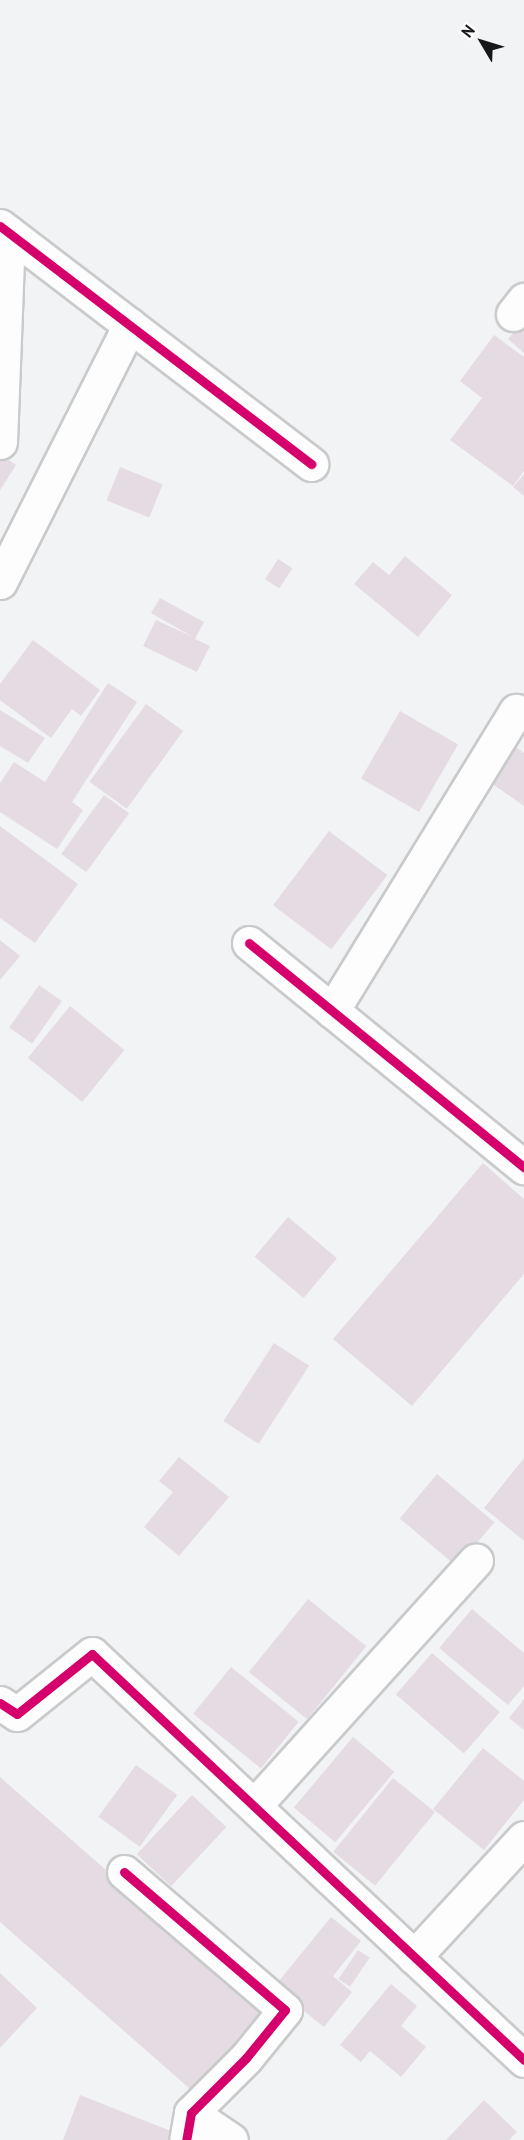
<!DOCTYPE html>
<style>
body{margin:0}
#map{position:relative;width:524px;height:2140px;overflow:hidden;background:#f2f3f5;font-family:"PT Sans",sans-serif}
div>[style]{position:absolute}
.building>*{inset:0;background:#e5dce3;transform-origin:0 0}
.roads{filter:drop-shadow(2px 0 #c9cacb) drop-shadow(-2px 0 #c9cacb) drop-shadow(0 2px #c9cacb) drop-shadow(0 -2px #c9cacb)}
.minor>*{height:33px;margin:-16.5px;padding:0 16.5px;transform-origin:16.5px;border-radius:16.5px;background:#fdfdfe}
.cycleway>*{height:9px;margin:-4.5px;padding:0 4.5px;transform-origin:4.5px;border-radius:4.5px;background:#d6006c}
span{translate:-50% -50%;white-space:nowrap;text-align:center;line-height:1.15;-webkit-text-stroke:4.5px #fff;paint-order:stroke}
.north{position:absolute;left:452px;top:12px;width:60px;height:60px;-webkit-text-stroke:4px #fff;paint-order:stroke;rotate:308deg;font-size:16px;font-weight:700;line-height:24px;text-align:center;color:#18181a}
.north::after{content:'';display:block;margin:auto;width:21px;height:27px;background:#18181a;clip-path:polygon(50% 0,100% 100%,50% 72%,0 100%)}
</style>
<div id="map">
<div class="building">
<div style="clip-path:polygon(524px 320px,524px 353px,508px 339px)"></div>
<div style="clip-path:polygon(494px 335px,524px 357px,524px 471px,513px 486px,450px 440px,482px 398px,460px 381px)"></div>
<div style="clip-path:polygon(3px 456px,16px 465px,0 490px,0 461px)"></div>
<div style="left:120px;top:467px;width:46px;height:36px;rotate:22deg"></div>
<div style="clip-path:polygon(524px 474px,524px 496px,513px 487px)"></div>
<div style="clip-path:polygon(405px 556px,452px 595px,418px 637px,354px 584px,373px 562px,389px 575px)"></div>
<div style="left:278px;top:559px;width:17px;height:24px;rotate:33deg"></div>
<div style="clip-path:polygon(160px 598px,204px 622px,195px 639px,210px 646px,197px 672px,143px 646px,156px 620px,193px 637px,151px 613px)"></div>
<div style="clip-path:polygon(33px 640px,100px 690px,81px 716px,72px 709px,51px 738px,0 700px,0 684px)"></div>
<div style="clip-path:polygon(108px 683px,137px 702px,72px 802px,83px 810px,57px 849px,0 812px,0 783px,14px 762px,45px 782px)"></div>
<div style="left:146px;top:704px;width:46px;height:96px;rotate:36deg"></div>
<div style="clip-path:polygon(0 710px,45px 738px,28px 763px,0 746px)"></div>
<div style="left:400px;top:711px;width:67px;height:78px;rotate:30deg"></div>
<div style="clip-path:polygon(516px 747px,524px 753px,524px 806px,491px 783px)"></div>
<div style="left:104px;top:795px;width:31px;height:73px;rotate:36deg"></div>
<div style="clip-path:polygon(0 826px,78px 884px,35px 943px,0 918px)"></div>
<div style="left:329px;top:831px;width:73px;height:93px;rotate:37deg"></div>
<div style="clip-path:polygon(0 940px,20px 956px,0 980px)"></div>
<div style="left:39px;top:985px;width:28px;height:52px;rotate:35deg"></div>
<div style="left:70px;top:1006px;width:70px;height:67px;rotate:39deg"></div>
<div style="clip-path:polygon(483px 1163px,524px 1199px,524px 1274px,412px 1406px,333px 1339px)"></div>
<div style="left:288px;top:1217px;width:64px;height:52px;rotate:40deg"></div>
<div style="left:274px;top:1343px;width:42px;height:93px;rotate:33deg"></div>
<div style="clip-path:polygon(179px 1457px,229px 1497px,179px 1556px,144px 1527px,173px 1492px,159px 1481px)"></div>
<div style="clip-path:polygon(524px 1458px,524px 1541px,484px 1508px)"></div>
<div style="left:437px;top:1474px;width:75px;height:58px;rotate:40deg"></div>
<div style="left:308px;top:1599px;width:75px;height:94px;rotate:39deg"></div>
<div style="clip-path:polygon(472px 1609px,524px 1653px,524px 1686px,508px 1705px,439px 1648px)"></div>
<div style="left:432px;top:1653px;width:90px;height:55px;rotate:41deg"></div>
<div style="left:231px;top:1667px;width:87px;height:60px;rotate:39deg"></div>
<div style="clip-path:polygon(524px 1699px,524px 1730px,509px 1718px)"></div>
<div style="left:353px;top:1737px;width:54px;height:92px;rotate:40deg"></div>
<div style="clip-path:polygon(483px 1748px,524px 1781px,524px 1800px,484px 1850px,433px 1809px)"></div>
<div style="left:136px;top:1765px;width:51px;height:64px;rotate:36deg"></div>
<div style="clip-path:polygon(0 1777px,270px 2014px,198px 2096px,0 1922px)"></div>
<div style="left:393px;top:1778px;width:54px;height:95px;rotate:39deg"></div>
<div style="left:192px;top:1795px;width:47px;height:81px;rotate:43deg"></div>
<div style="clip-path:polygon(331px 1917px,361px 1941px,333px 1976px,352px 1992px,324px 2027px,274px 1987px)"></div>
<div style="left:358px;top:1950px;width:14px;height:35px;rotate:34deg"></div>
<div style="clip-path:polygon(0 1973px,37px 2008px,0 2048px)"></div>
<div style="clip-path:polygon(391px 1984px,417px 2006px,401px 2026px,426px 2047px,401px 2077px,370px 2051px,361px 2062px,340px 2045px)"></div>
<div style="clip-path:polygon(80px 2095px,181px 2135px,179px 2140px,63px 2140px)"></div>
<div style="clip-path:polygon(484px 2100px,517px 2132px,509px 2140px,446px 2140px)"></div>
</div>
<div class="roads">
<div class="minor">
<div style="left:0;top:226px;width:392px;rotate:37.4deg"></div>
<div style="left:513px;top:314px;width:18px;rotate:-52deg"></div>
<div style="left:0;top:442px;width:210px;rotate:-87.8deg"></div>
<div style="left:0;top:582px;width:288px;rotate:-63.2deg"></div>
<div style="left:249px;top:943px;width:355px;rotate:39.2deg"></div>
<div style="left:332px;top:1011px;width:352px;rotate:-58.5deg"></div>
<div style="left:0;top:1703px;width:20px;rotate:33deg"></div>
<div style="left:17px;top:1714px;width:96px;rotate:-38.7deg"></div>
<div style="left:92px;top:1654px;width:593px;rotate:43.22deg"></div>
<div style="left:254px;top:1806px;width:331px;rotate:-47.9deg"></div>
<div style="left:124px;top:1872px;width:212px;rotate:40.6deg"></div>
<div style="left:285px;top:2010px;width:62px;rotate:129.1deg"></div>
<div style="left:246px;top:2058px;width:78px;rotate:135deg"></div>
<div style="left:191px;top:2113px;width:27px;rotate:100deg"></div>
<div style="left:414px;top:1957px;width:162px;rotate:-47.3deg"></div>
<div style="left:191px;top:2113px;width:48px;rotate:34deg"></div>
</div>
</div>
<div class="cycleway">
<div style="left:0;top:226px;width:392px;rotate:37.4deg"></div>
<div style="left:249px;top:943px;width:355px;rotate:39.2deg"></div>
<div style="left:0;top:1703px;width:20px;rotate:33deg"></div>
<div style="left:17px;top:1714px;width:96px;rotate:-38.7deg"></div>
<div style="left:92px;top:1654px;width:593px;rotate:43.22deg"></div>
<div style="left:124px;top:1872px;width:212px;rotate:40.6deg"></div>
<div style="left:285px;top:2010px;width:62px;rotate:129.1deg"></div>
<div style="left:246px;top:2058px;width:78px;rotate:135deg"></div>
<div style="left:191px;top:2113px;width:27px;rotate:100deg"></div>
</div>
<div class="north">N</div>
</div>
